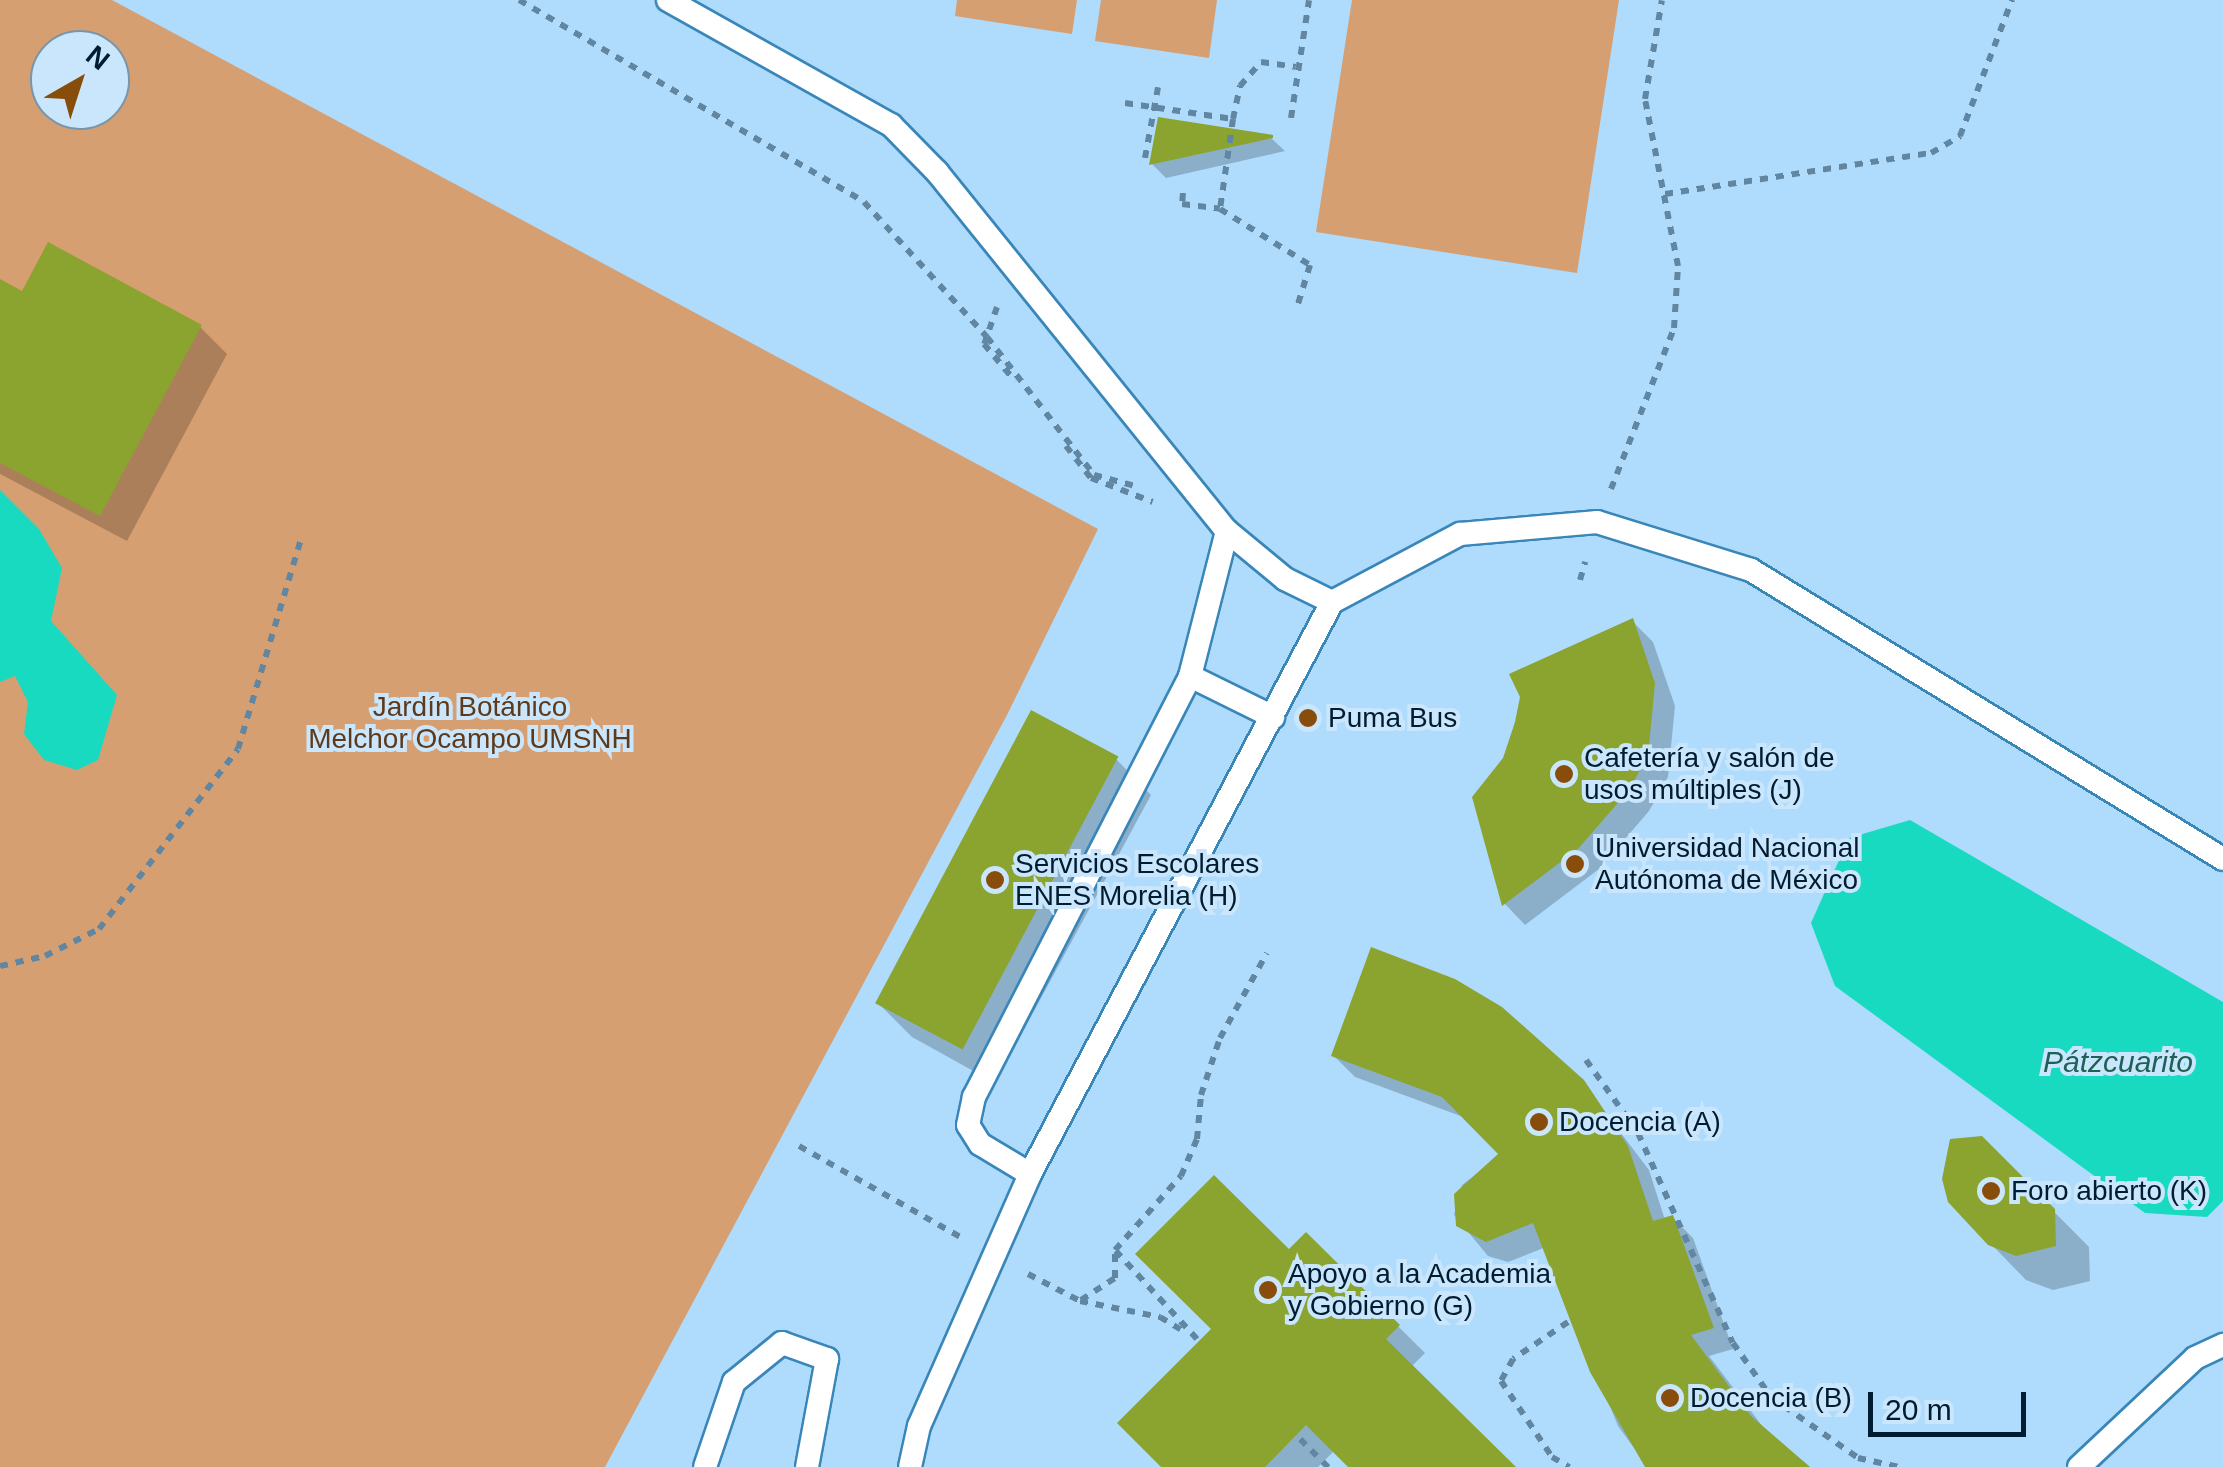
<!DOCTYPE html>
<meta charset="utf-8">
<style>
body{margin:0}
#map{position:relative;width:2223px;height:1467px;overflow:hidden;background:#afdbfc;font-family:Helvetica,sans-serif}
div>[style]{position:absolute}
.green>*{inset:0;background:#d69f71}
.water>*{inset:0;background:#17dac1}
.shadow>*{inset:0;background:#0003}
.building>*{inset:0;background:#8ba32f;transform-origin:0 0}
.path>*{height:6px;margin-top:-3px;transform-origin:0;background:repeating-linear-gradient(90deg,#6186a1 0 8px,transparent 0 16px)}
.roads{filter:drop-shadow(2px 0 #3986b9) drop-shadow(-2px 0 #3986b9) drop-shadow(0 2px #3986b9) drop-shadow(0 -2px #3986b9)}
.lane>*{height:22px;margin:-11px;padding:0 11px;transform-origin:11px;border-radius:11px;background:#fff}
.dots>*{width:28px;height:28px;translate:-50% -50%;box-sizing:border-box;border:5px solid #c9e6fc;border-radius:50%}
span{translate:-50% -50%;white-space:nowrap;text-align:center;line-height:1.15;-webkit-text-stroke:8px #c9e6fc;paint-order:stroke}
.park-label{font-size:28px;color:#5e3a1a}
.poi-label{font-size:28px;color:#001c30}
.left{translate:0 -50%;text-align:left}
.water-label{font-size:30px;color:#1e6157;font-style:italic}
.north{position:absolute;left:30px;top:30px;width:100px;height:100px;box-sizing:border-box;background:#c9e6fc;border:2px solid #7995aa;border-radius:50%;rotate:39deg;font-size:28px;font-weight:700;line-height:40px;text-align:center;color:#001c30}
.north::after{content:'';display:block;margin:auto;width:35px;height:45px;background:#894d0b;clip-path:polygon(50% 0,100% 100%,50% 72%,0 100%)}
.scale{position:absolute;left:1868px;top:1392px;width:158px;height:45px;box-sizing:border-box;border:5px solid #001c30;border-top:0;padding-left:12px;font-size:30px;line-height:35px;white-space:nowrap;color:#001c30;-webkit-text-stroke:8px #c9e6fc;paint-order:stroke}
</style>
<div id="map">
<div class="green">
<div style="clip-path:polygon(evenodd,0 0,112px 0,1098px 529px,1008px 713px,605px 1467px,0 1467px,0 0,50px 50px,110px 50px,110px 110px,50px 110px,50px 50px)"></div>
<div style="clip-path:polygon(957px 0,1077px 0,1072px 34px,955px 16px)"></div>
<div style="clip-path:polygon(1101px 0,1217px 0,1209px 58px,1095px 41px)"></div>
<div style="clip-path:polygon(1352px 0,1619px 0,1577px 273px,1316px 232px)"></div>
</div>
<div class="water">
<div style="clip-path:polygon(0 490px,39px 529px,62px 568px,51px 621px,117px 695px,98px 760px,77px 770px,44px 760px,24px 734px,28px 702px,15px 676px,0 682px)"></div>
<div style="clip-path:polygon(1910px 820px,2223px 1002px,2223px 1201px,2207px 1217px,2145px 1213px,1835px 986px,1811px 923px,1849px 838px)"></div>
</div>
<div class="shadow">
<div style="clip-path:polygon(1160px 120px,1271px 138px,1285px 151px,1166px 178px,1152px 164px)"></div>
<div style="clip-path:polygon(0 282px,23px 294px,200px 327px,227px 354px,127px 541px,0 474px)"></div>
<div style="clip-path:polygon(1632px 621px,1653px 642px,1675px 706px,1668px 777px,1649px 811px,1599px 869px,1525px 925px,1505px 904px,1475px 798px)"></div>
<div style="clip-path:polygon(1116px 759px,1151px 795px,995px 1083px,912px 1037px,877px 1002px)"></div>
<div style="clip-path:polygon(1334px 1056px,1582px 1082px,1649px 1170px,1665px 1220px,1672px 1217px,1693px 1238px,1733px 1349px,1709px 1356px,1766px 1431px,1810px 1467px,1648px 1467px,1618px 1426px,1546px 1247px,1508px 1262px,1488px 1256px,1454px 1215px,1462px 1185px,1502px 1154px,1466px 1118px,1355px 1077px)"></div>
<div style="clip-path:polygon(1981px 1138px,2089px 1247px,2090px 1281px,2053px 1290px,2026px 1280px,1990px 1243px)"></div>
<div style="clip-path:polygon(1306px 1235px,1425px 1353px,1411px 1367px,1512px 1467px,1352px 1467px,1335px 1450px,1318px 1467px,1165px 1467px,1289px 1253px)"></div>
</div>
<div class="building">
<div style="clip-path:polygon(1158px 117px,1273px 135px,1273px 138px,1149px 165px)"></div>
<div style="clip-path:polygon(48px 242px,202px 325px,100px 516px,0 463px,0 279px,22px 291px)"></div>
<div style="clip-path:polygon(1633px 618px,1655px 683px,1648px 756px,1629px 790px,1578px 849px,1502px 906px,1472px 797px,1503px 758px,1515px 722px,1520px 697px,1509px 674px)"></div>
<div style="left:1031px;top:710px;width:99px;height:332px;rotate:28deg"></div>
<div style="clip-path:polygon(1371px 947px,1455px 979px,1502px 1007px,1584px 1080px,1628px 1146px,1653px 1221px,1673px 1215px,1714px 1328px,1691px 1335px,1751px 1416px,1810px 1467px,1645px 1467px,1590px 1372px,1533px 1223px,1486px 1242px,1456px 1226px,1454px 1194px,1498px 1154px,1442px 1097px,1331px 1056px)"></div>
<div style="clip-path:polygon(1982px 1136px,2055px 1209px,2056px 1246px,2016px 1256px,1988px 1245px,1948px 1202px,1942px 1179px,1950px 1139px)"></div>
<div style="clip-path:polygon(1214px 1175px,1289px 1249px,1306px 1232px,1400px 1325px,1386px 1339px,1516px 1467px,1348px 1467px,1306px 1425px,1265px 1467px,1161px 1467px,1117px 1423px,1211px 1329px,1135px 1254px)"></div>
</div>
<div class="path">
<div style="left:519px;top:0;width:400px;rotate:30.3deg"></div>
<div style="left:864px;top:202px;width:183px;rotate:47.7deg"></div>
<div style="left:987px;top:337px;width:175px;rotate:52.2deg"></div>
<div style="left:1094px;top:475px;width:47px;rotate:14.9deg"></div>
<div style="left:1125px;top:103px;width:109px;rotate:8.4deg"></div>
<div style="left:1233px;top:119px;width:91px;rotate:98.2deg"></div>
<div style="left:1220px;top:209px;width:106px;rotate:31.9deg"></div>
<div style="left:1310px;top:265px;width:44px;rotate:107.2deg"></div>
<div style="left:1291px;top:118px;width:119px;rotate:-81.3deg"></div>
<div style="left:1233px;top:119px;width:34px;rotate:-78deg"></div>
<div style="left:1240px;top:86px;width:32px;rotate:-49deg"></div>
<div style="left:1261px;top:62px;width:35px;rotate:8deg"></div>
<div style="left:1145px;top:158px;width:72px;rotate:-79.6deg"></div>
<div style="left:1183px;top:193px;width:11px;rotate:95deg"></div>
<div style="left:1182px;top:204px;width:38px;rotate:7deg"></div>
<div style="left:1665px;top:194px;width:269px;rotate:-8.8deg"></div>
<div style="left:1931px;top:153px;width:34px;rotate:-30deg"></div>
<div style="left:1960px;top:136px;width:146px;rotate:-69.1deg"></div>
<div style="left:997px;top:307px;width:39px;rotate:109deg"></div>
<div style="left:984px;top:344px;width:48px;rotate:50deg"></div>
<div style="left:1066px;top:446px;width:41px;rotate:52deg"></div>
<div style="left:1091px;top:478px;width:66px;rotate:21.2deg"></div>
<div style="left:1611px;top:489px;width:173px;rotate:-68.6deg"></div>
<div style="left:1674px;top:328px;width:62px;rotate:-86.3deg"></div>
<div style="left:1678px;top:266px;width:170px;rotate:-101.2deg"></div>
<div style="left:1645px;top:99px;width:100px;rotate:-80.3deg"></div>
<div style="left:1580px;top:580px;width:19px;rotate:-74deg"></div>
<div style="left:0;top:966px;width:46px;rotate:-12.5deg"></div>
<div style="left:45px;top:956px;width:60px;rotate:-26.6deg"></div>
<div style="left:99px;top:929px;width:227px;rotate:-52.3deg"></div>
<div style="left:238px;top:749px;width:222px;rotate:-73.3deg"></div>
<div style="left:1586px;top:1060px;width:90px;rotate:54.5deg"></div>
<div style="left:1638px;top:1133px;width:230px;rotate:65.7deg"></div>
<div style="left:1733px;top:1343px;width:66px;rotate:54.9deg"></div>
<div style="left:1771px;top:1397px;width:106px;rotate:35deg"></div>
<div style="left:1858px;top:1458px;width:42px;rotate:12.4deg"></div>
<div style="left:799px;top:1146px;width:189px;rotate:29.4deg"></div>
<div style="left:1028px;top:1274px;width:59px;rotate:27.4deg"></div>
<div style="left:1080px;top:1301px;width:82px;rotate:11.3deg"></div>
<div style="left:1160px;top:1317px;width:31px;rotate:31deg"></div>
<div style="left:1081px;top:1300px;width:40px;rotate:-32.9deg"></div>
<div style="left:1115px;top:1278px;width:27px;rotate:-90deg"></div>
<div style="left:1568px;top:1322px;width:66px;rotate:146.1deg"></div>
<div style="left:1513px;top:1359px;width:25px;rotate:119deg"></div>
<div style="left:1501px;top:1381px;width:92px;rotate:56.1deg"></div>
<div style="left:1552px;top:1457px;width:20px;rotate:30deg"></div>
<div style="left:1197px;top:1339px;width:121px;rotate:-132.7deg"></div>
<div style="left:1115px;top:1250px;width:99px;rotate:-48.3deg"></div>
<div style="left:1181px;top:1176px;width:40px;rotate:-66.6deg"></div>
<div style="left:1197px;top:1139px;width:44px;rotate:-84.8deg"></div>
<div style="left:1201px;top:1095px;width:60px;rotate:-71.6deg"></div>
<div style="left:1220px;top:1038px;width:97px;rotate:-61.1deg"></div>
<div style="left:1300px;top:1439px;width:40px;rotate:45deg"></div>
</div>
<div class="roads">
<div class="lane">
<div style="left:668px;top:0;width:256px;rotate:29.3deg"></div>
<div style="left:891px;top:125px;width:66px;rotate:45.6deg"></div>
<div style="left:937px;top:172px;width:461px;rotate:51.1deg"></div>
<div style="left:1227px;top:531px;width:75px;rotate:39.6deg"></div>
<div style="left:1285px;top:579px;width:52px;rotate:26.1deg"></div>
<div style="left:1227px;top:531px;width:150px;rotate:104.3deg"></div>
<div style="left:1190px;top:676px;width:93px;rotate:26.3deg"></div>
<div style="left:1030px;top:1174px;width:58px;rotate:-149deg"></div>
<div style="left:980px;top:1144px;width:22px;rotate:-122deg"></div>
<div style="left:968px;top:1125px;width:29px;rotate:-78deg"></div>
<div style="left:974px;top:1097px;width:473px;rotate:-62.8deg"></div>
<div style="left:705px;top:1467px;width:90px;rotate:-71.2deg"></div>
<div style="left:734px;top:1382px;width:62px;rotate:-39.1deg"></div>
<div style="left:782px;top:1343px;width:48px;rotate:19.6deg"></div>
<div style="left:827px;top:1359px;width:110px;rotate:100.5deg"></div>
<div style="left:910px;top:1467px;width:42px;rotate:-77.6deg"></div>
<div style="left:919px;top:1426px;width:275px;rotate:-66.2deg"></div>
<div style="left:1030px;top:1174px;width:647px;rotate:-62.17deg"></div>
<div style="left:1332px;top:602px;width:145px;rotate:-28deg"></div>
<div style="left:1460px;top:534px;width:138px;rotate:-5deg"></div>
<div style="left:1597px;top:522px;width:161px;rotate:17.3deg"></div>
<div style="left:1751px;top:570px;width:553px;rotate:31.48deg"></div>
<div style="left:2079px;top:1467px;width:159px;rotate:-43.2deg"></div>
<div style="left:2195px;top:1358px;width:31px;rotate:-25deg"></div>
</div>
</div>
<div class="dots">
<div style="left:1308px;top:718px;background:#894d0b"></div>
<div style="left:1564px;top:774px;background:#894d0b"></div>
<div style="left:1575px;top:864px;background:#894d0b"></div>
<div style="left:995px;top:880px;background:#894d0b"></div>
<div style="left:1539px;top:1122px;background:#894d0b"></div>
<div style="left:1991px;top:1191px;background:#894d0b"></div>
<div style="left:1268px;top:1290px;background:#894d0b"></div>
<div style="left:1670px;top:1398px;background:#894d0b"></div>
</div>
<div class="park-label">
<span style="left:470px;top:723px">Jardín Botánico<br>Melchor Ocampo UMSNH</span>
</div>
<div class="poi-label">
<span class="left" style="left:1328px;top:718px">Puma Bus</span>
<span class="left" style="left:1584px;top:774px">Cafetería y salón de<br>usos múltiples (J)</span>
<span class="left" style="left:1595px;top:864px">Universidad Nacional<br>Autónoma de México</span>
<span class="left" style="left:1015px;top:880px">Servicios Escolares<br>ENES Morelia (H)</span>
<span class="left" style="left:1559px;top:1122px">Docencia (A)</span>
<span class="left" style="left:2011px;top:1191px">Foro abierto (K)</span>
<span class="left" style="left:1288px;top:1290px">Apoyo a la Academia<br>y Gobierno (G)</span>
<span class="left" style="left:1690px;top:1398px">Docencia (B)</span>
</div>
<div class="water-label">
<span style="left:2118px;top:1062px">Pátzcuarito</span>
</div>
<div class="north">N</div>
<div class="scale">20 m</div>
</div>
